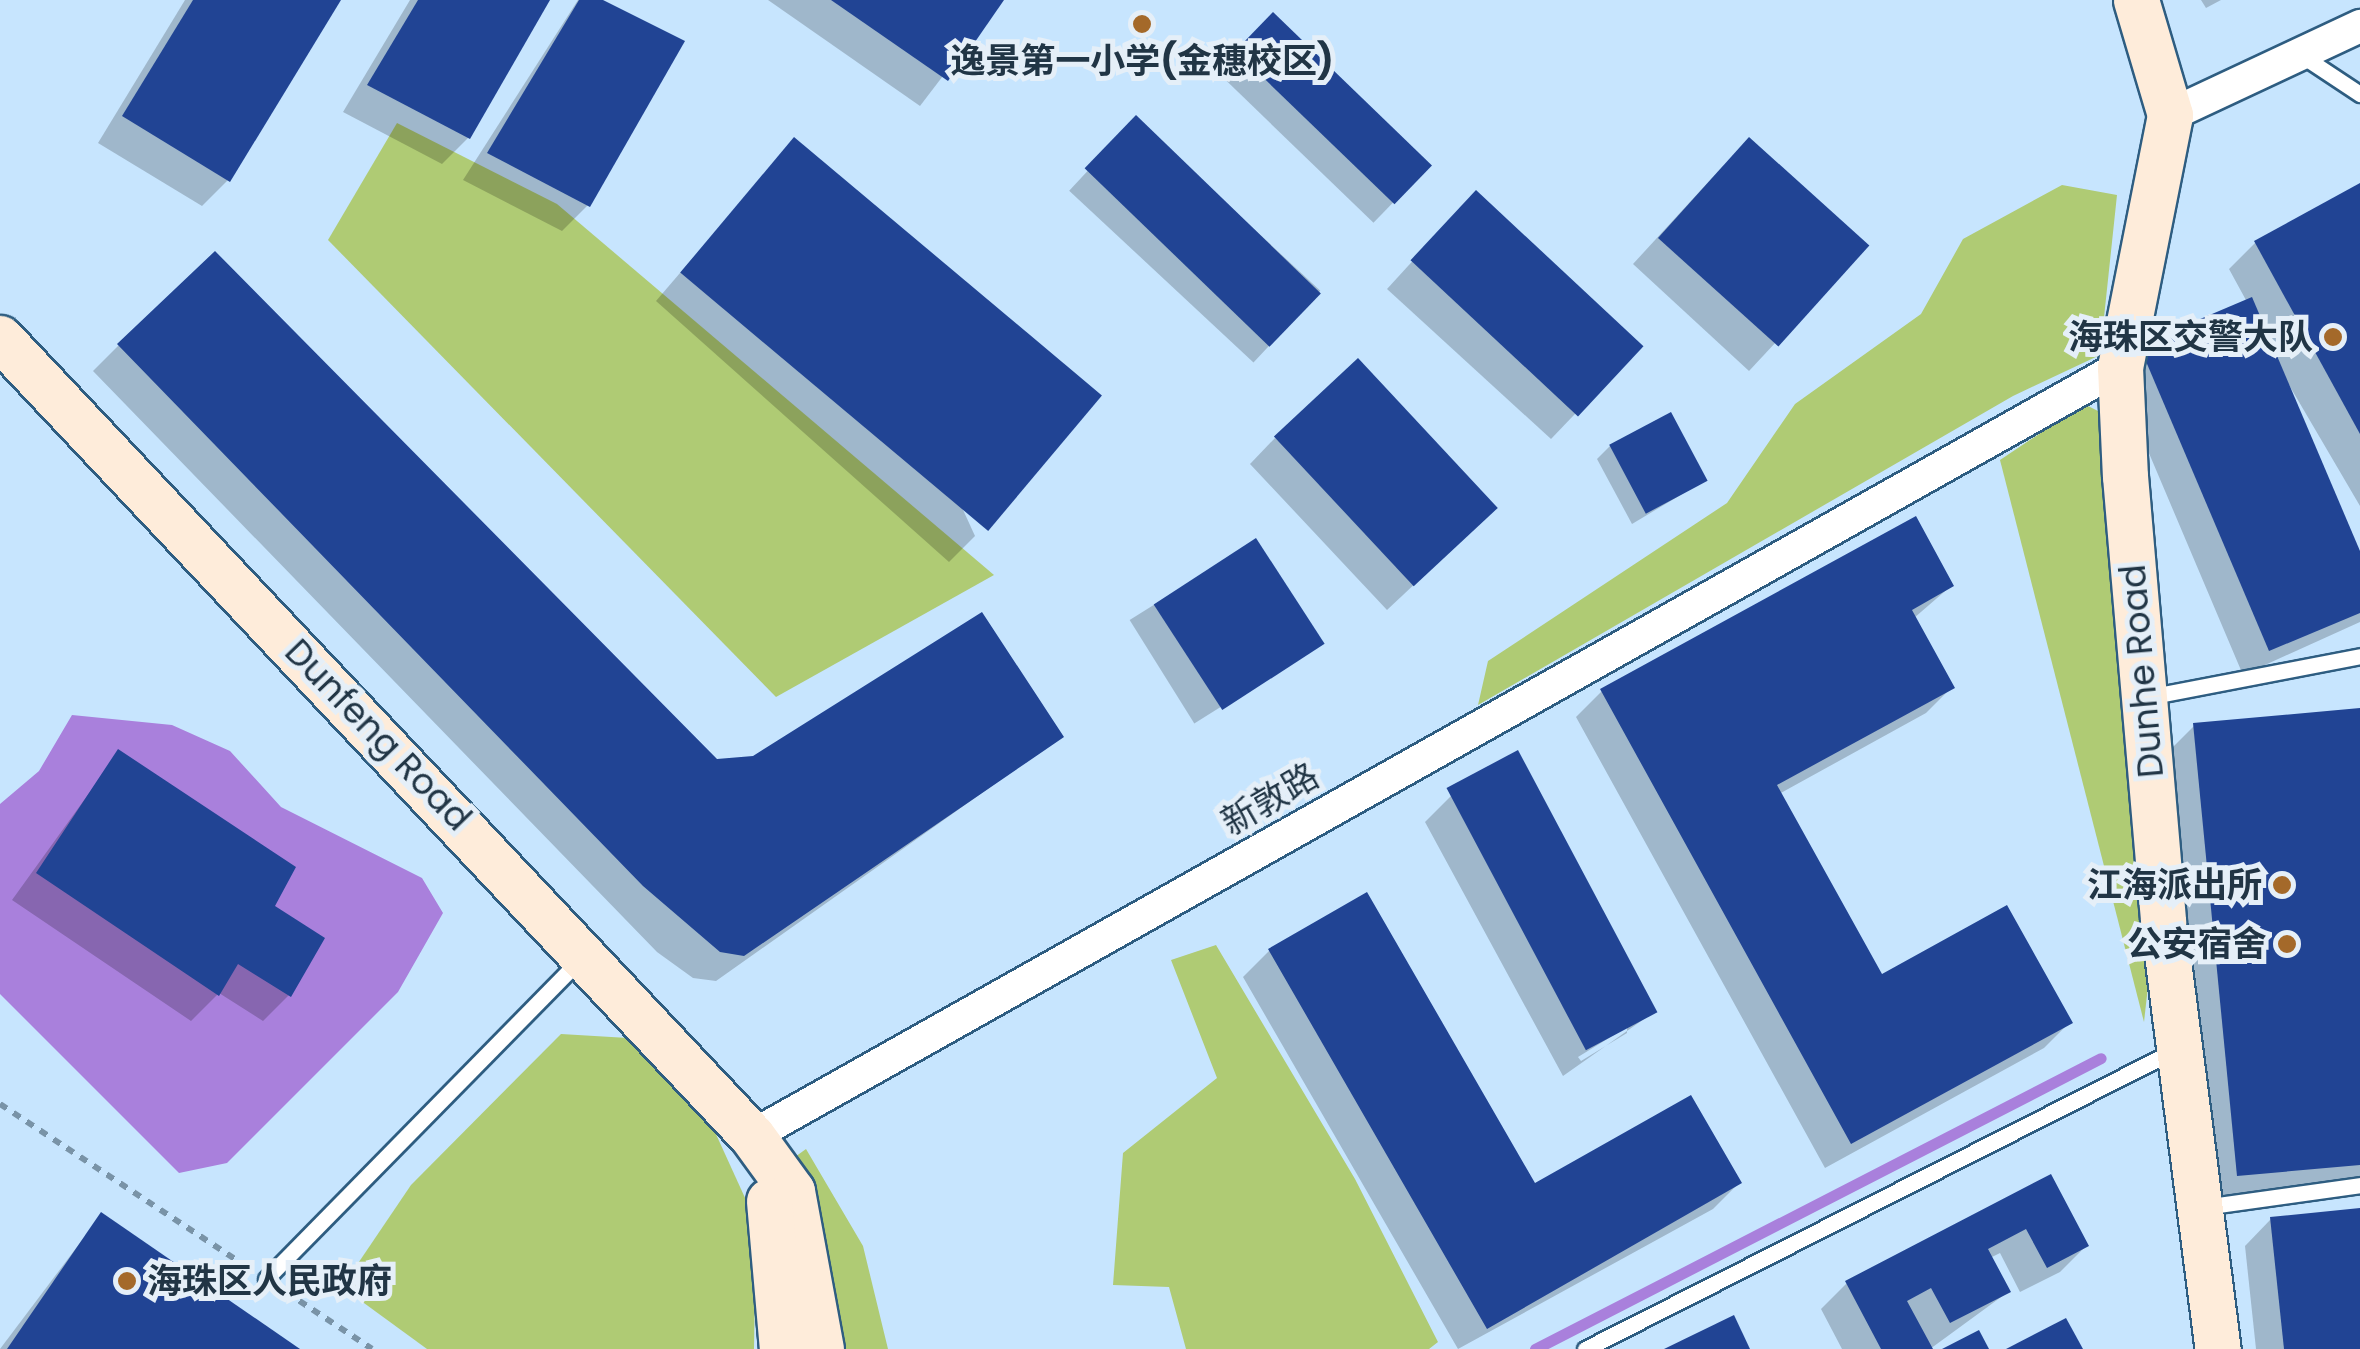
<!DOCTYPE html>
<meta charset="utf-8">
<style>
body{margin:0}
#map{position:relative;width:2360px;height:1349px;overflow:hidden;background:#c7e5fe;font-family:Poppins,"Noto Sans SC",sans-serif}
div>[style]{position:absolute}
.green>*{inset:0;background:#afcb74}
.water>*{inset:0;background:#a980dc}
.shadow>*{inset:0;background:#0003;transform-origin:0 0}
.stream>*{height:11px;margin:-5.5px;padding:0 5.5px;transform-origin:5.5px;border-radius:5.5px;background:#a980dc}
.building>*{inset:0;background:#214494;transform-origin:0 0}
.path>*{height:6px;margin-top:-3px;transform-origin:0;background:repeating-linear-gradient(90deg,#7993a7 0 8px,transparent 0 16px)}
.roads{filter:drop-shadow(2px 0 #2e5d81) drop-shadow(-2px 0 #2e5d81) drop-shadow(0 2px #2e5d81) drop-shadow(0 -2px #2e5d81)}
.lane>*{height:15px;margin:-7.5px;padding:0 7.5px;transform-origin:7.5px;border-radius:7.5px;background:#fff}
.street>*{height:32px;margin:-16px;padding:0 16px;transform-origin:16px;border-radius:16px;background:#fff}
.secondary>*{height:45px;margin:-22.5px;padding:0 22.5px;transform-origin:22.5px;border-radius:22.5px;background:#feecda}
.dots>*{width:28px;height:28px;translate:-50% -50%;box-sizing:border-box;border:5px solid #e5eff8;border-radius:50%}
span{translate:-50% -50%;white-space:nowrap;text-align:center;line-height:1.15;-webkit-text-stroke:10px #e5eff8;paint-order:stroke}
.poi-label{font-size:35px;color:#213545;font-weight:700}
.right{translate:-100% -50%;text-align:right}
.left{translate:0 -50%;text-align:left}
.street-label{font-size:35px;color:#213545}
</style>
<div id="map">
<div class="green">
<div style="clip-path:polygon(397px 123px,557px 204px,994px 575px,776px 697px,328px 240px)"></div>
<div style="clip-path:polygon(2062px 185px,2117px 195px,2100px 355px,2013px 396px,1478px 705px,1488px 661px,1727px 503px,1795px 404px,1921px 314px,1963px 239px)"></div>
<div style="clip-path:polygon(2084px 404px,2104px 414px,2154px 933px,2144px 1022px,2000px 460px)"></div>
<div style="clip-path:polygon(1216px 945px,1355px 1179px,1438px 1342px,1429px 1349px,1186px 1349px,1169px 1287px,1113px 1285px,1123px 1153px,1217px 1078px,1171px 960px)"></div>
<div style="clip-path:polygon(561px 1034px,628px 1038px,715px 1132px,756px 1222px,754px 1349px,427px 1349px,342px 1287px,411px 1185px)"></div>
<div style="clip-path:polygon(806px 1149px,863px 1246px,888px 1349px,840px 1349px,819px 1228px,788px 1162px)"></div>
</div>
<div class="water">
<div style="clip-path:polygon(72px 715px,172px 725px,230px 751px,281px 807px,422px 878px,443px 913px,398px 992px,227px 1163px,179px 1173px,0 994px,0 804px,39px 771px)"></div>
</div>
<div class="shadow">
<div style="clip-path:polygon(185px 0,338px 0,228px 180px,202px 206px,98px 143px)"></div>
<div style="clip-path:polygon(410px 0,547px 0,468px 138px,442px 164px,343px 112px)"></div>
<div style="clip-path:polygon(578px 0,597px 0,588px 205px,562px 231px,463px 180px)"></div>
<div style="clip-path:polygon(768px 0,1001px 0,920px 106px)"></div>
<div style="clip-path:polygon(2201px 0,2221px 0,2206px 8px)"></div>
<div style="left:1273px;top:16px;width:216px;height:79px;rotate:44deg"></div>
<div style="left:1136px;top:119px;width:252px;height:98px;rotate:43deg"></div>
<div style="clip-path:polygon(794px 140px,975px 536px,949px 562px,656px 301px)"></div>
<div style="clip-path:polygon(1723px 166px,1865px 247px,1749px 371px,1633px 264px)"></div>
<div style="clip-path:polygon(2360px 186px,2360px 506px,2278px 366px,2360px 558px,2360px 622px,2243px 675px,2115px 373px,2247px 302px,2229px 269px,2255px 243px)"></div>
<div style="clip-path:polygon(1451px 219px,1641px 345px,1551px 439px,1387px 289px)"></div>
<div style="clip-path:polygon(119px 345px,716px 761px,1061px 737px,716px 981px,693px 978px,657px 952px,93px 371px)"></div>
<div style="clip-path:polygon(1275px 438px,1469px 533px,1387px 610px,1250px 464px)"></div>
<div style="clip-path:polygon(1610px 446px,1704px 481px,1632px 524px,1597px 459px)"></div>
<div style="left:1256px;top:541px;width:122px;height:149px;rotate:58deg"></div>
<div style="clip-path:polygon(1951px 586px,1914px 618px,1952px 687px,1926px 713px,1779px 794px,1881px 977px,2070px 1022px,2044px 1048px,1825px 1168px,1576px 717px,1602px 691px)"></div>
<div style="clip-path:polygon(2360px 710px,2360px 1187px,2212px 1201px,2168px 752px,2194px 726px)"></div>
<div style="clip-path:polygon(118px 753px,271px 907px,289px 995px,263px 1021px,219px 993px,191px 1021px,12px 900px)"></div>
<div style="clip-path:polygon(evenodd,1451px 796px,1654px 1012px,1563px 1076px,1425px 822px,1451px 796px,1627px 1027px,1627px 1033px,1581px 1061px,1578px 1057px,1627px 1027px)"></div>
<div style="clip-path:polygon(1366px 896px,1534px 1187px,1739px 1183px,1713px 1209px,1458px 1349px,1243px 977px,1269px 951px)"></div>
<div style="clip-path:polygon(2050px 1177px,2086px 1246px,2060px 1272px,2020px 1292px,2000px 1253px,1990px 1258px,2008px 1292px,1930px 1349px,1842px 1349px,1821px 1309px,1847px 1283px)"></div>
<div style="clip-path:polygon(2360px 1211px,2360px 1349px,2256px 1349px,2245px 1246px,2271px 1219px)"></div>
<div style="clip-path:polygon(101px 1215px,295px 1349px,0 1349px)"></div>
</div>
<div class="stream">
<div style="left:1535px;top:1349px;width:636px;rotate:-27.21deg"></div>
</div>
<div class="building">
<div style="clip-path:polygon(193px 0,341px 0,230px 182px,122px 116px)"></div>
<div style="clip-path:polygon(418px 0,550px 0,470px 139px,367px 85px)"></div>
<div style="clip-path:polygon(579px 0,603px 0,685px 41px,590px 207px,487px 153px)"></div>
<div style="clip-path:polygon(831px 0,1004px 0,948px 81px)"></div>
<div style="left:1273px;top:12px;width:221px;height:54px;rotate:44deg"></div>
<div style="left:1136px;top:115px;width:257px;height:74px;rotate:44deg"></div>
<div style="left:794px;top:137px;width:402px;height:177px;rotate:40deg"></div>
<div style="left:1749px;top:137px;width:162px;height:136px;rotate:42deg"></div>
<div style="clip-path:polygon(2360px 183px,2360px 434px,2254px 241px)"></div>
<div style="left:1476px;top:190px;width:229px;height:96px;rotate:43deg"></div>
<div style="clip-path:polygon(215px 251px,717px 759px,753px 756px,982px 612px,1064px 737px,744px 956px,720px 952px,643px 886px,117px 344px)"></div>
<div style="clip-path:polygon(2252px 297px,2360px 551px,2360px 613px,2269px 651px,2139px 345px)"></div>
<div style="left:1358px;top:358px;width:205px;height:115px;rotate:47deg"></div>
<div style="left:1671px;top:412px;width:78px;height:70px;rotate:62deg"></div>
<div style="clip-path:polygon(1916px 516px,1954px 586px,1912px 610px,1955px 688px,1777px 785px,1882px 974px,2007px 905px,2073px 1023px,1851px 1144px,1600px 689px)"></div>
<div style="left:1256px;top:538px;width:126px;height:122px;rotate:57deg"></div>
<div style="clip-path:polygon(2360px 708px,2360px 1165px,2237px 1176px,2193px 723px)"></div>
<div style="clip-path:polygon(118px 749px,296px 867px,275px 906px,325px 938px,291px 997px,238px 964px,219px 996px,36px 873px)"></div>
<div style="left:1518px;top:750px;width:297px;height:81px;rotate:62deg"></div>
<div style="clip-path:polygon(1367px 892px,1535px 1183px,1691px 1095px,1742px 1183px,1487px 1329px,1268px 949px)"></div>
<div style="clip-path:polygon(2051px 1174px,2089px 1246px,2047px 1268px,2026px 1229px,1988px 1249px,2011px 1292px,1950px 1323px,1931px 1288px,1907px 1301px,1933px 1349px,1881px 1349px,1845px 1281px)"></div>
<div style="clip-path:polygon(2360px 1208px,2360px 1349px,2284px 1349px,2270px 1217px)"></div>
<div style="clip-path:polygon(101px 1212px,300px 1349px,7px 1349px)"></div>
<div style="clip-path:polygon(1734px 1315px,1750px 1349px,1664px 1349px)"></div>
<div style="clip-path:polygon(2066px 1318px,2083px 1349px,2006px 1349px)"></div>
<div style="clip-path:polygon(1979px 1330px,1989px 1349px,1942px 1349px)"></div>
</div>
<div class="path">
<div style="left:0;top:1104px;width:295px;rotate:33.4deg"></div>
<div style="left:286px;top:1292px;width:103px;rotate:33.5deg"></div>
</div>
<div class="roads">
<div class="lane">
<div style="left:2301px;top:55px;width:71px;rotate:33.5deg"></div>
<div style="left:2148px;top:697px;width:216px;rotate:-10.9deg"></div>
<div style="left:2204px;top:1207px;width:158px;rotate:-8deg"></div>
<div style="left:266px;top:1279px;width:447px;rotate:-45.5deg"></div>
<div style="left:1585px;top:1349px;width:661px;rotate:-26.87deg"></div>
</div>
<div class="street">
<div style="left:2170px;top:115px;width:210px;rotate:-25.1deg"></div>
<div style="left:752px;top:1136px;width:1569px;rotate:-29.34deg"></div>
</div>
<div class="secondary">
<div style="left:2136px;top:0;width:120px;rotate:73.5deg"></div>
<div style="left:2170px;top:115px;width:257px;rotate:101.2deg"></div>
<div style="left:2120px;top:367px;width:109px;rotate:87.4deg"></div>
<div style="left:2125px;top:476px;width:448px;rotate:85.1deg"></div>
<div style="left:2163px;top:922px;width:431px;rotate:82.7deg"></div>
<div style="left:0;top:338px;width:1096px;rotate:46.7deg"></div>
<div style="left:752px;top:1136px;width:68px;rotate:54deg"></div>
<div style="left:792px;top:1191px;width:161px;rotate:79.6deg"></div>
<div style="left:769px;top:1201px;width:149px;rotate:85deg"></div>
</div>
</div>
<div class="dots">
<div style="left:1142px;top:24px;background:#a4692a"></div>
<div style="left:2333px;top:337px;background:#a4692a"></div>
<div style="left:2282px;top:885px;background:#a4692a"></div>
<div style="left:2287px;top:944px;background:#a4692a"></div>
<div style="left:127px;top:1281px;background:#a4692a"></div>
</div>
<div class="poi-label">
<span style="left:1142px;top:61px">逸景第一小学(金穗校区)</span>
<span class="right" style="left:2313px;top:337px">海珠区交警大队</span>
<span class="right" style="left:2262px;top:885px">江海派出所</span>
<span class="right" style="left:2267px;top:944px">公安宿舍</span>
<span class="left" style="left:147px;top:1281px">海珠区人民政府</span>
</div>
<div class="street-label">
<span style="left:2142px;top:671px;rotate:-95deg">Dunhe Road</span>
<span style="left:378px;top:735px;rotate:46deg">Dunfeng Road</span>
<span style="left:1270px;top:799px;rotate:-30deg">新敦路</span>
</div>
</div>
